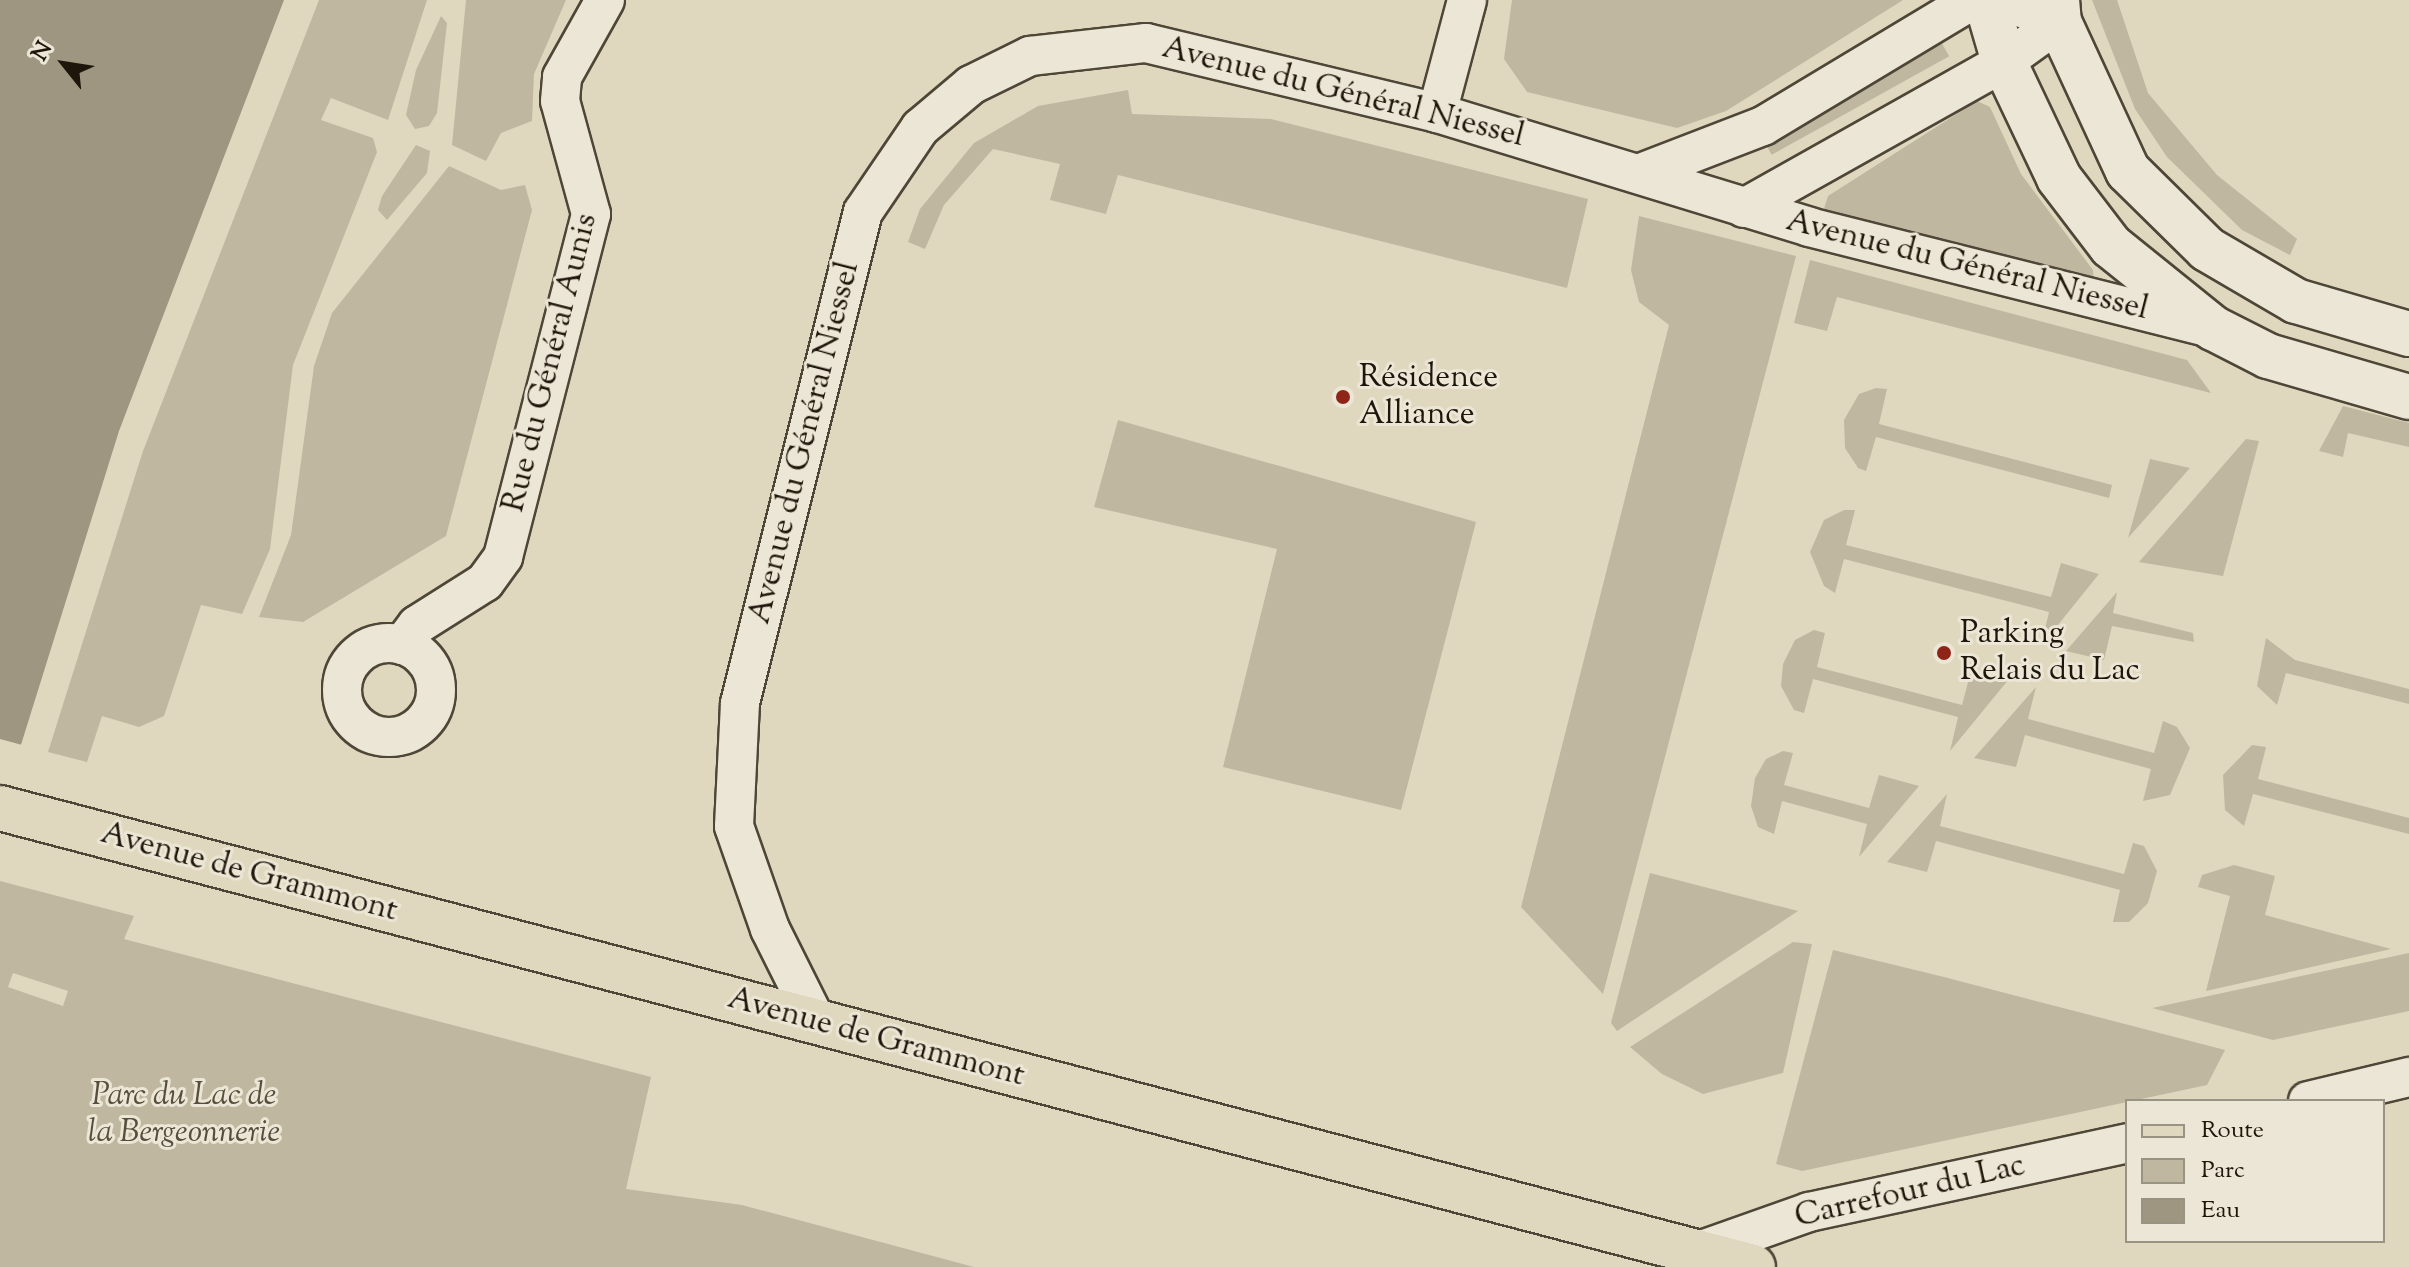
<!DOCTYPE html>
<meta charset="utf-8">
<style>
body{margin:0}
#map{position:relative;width:2409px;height:1267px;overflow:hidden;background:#e0d8be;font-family:"Sorts Mill Goudy",serif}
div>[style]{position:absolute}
.green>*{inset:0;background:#bfb79f;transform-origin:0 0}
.water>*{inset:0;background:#9e9681}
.pier>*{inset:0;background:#e0d8be}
.roads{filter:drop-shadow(2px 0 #4e4637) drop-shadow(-2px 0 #4e4637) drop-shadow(0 2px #4e4637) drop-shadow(0 -2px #4e4637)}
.street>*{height:38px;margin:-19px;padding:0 19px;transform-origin:19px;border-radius:19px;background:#ebe6d5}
.street>.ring{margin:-19px;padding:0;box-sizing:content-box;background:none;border:38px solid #ebe6d5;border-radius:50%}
.secondary>*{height:44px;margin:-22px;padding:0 22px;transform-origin:22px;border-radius:22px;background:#ebe6d5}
.primary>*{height:44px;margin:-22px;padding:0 22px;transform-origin:22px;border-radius:22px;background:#e0d8be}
.dots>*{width:22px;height:22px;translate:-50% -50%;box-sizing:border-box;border:4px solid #ebe6d5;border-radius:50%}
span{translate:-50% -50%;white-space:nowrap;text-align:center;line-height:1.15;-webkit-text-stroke:6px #ebe6d5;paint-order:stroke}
.street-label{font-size:32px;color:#1e160a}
.poi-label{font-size:32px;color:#1e160a}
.left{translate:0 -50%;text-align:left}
.park-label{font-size:32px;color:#564e3e;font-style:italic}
.legend{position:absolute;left:2125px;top:1099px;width:260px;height:144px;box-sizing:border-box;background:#ebe6d5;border:2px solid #999384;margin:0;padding:10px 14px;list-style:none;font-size:24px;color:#1e160a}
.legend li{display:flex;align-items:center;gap:16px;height:40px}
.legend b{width:40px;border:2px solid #999384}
.north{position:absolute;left:24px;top:24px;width:80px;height:80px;-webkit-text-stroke:6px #ebe6d5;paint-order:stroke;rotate:300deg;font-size:22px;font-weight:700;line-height:32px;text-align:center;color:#1e160a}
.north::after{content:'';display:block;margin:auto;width:28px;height:36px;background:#1e160a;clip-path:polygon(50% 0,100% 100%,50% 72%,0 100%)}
</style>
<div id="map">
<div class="green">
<div style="clip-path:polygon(319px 0,427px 0,388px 120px,331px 98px,321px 120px,373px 138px,377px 152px,293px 365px,270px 549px,242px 614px,201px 605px,164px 716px,139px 727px,102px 716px,87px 762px,48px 752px,143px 451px)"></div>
<div style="clip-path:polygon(466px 0,566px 0,534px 74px,532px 121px,501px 133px,486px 161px,452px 145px)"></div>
<div style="clip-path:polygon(1512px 0,1903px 0,1726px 111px,1677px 128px,1527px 92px,1504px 59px)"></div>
<div style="clip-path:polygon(2092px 0,2117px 0,2148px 93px,2217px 175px,2297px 239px,2290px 255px,2242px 230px,2167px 157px,2135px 109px)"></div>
<div style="clip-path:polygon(441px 16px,447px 23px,437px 113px,429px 126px,415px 129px,406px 115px,416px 70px)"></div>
<div style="left:1939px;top:38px;width:21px;height:203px;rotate:61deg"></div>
<div style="clip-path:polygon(1128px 90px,1132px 114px,1271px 119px,1588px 199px,1567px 288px,1118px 175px,1106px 214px,1050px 200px,1060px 164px,993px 149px,944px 205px,925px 249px,908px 242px,920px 209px,974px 143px,1038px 106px)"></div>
<div style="clip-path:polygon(1977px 101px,1990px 107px,2021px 174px,2093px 270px,2094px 287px,1822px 215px,1828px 196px)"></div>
<div style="clip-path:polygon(416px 145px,430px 151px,427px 173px,387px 220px,378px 210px,382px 196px)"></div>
<div style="clip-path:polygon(449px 166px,501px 190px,525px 185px,532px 210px,446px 536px,303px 622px,259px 617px,291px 535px,314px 366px,332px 313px)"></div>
<div style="clip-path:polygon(1639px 216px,1796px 256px,1603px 994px,1521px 907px,1669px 325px,1639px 302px,1631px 270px)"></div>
<div style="clip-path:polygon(1810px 260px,2187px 360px,2211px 393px,1837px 297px,1827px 331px,1794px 323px)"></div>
<div style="clip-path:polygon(1876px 388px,1887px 389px,1879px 424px,2112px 485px,2109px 498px,1876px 437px,1866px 471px,1858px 468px,1845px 448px,1844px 420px,1859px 394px)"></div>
<div style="clip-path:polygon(2343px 406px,2409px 423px,2409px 447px,2348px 433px,2343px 457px,2319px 451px)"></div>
<div style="clip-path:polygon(1118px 420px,1476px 522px,1401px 810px,1223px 767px,1277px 549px,1094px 507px)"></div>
<div style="clip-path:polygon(2246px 439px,2259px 441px,2223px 576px,2139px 562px)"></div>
<div style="clip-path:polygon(2150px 459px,2190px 468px,2128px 538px)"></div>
<div style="clip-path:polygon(1844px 510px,1855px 510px,1846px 545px,2051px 597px,2061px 563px,2099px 574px,2041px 646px,2049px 612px,1844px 559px,1835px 593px,1824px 586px,1810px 552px,1824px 520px)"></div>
<div style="clip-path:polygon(2117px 592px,2113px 613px,2193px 633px,2194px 642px,2112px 626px,2104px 660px,2066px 651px)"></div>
<div style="clip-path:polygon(1814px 630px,1825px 633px,1817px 667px,1962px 705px,1971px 671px,2009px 679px,1950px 751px,1958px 717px,1813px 679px,1804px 713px,1794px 710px,1781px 686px,1783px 664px,1795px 640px)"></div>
<div style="clip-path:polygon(2266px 638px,2295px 660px,2409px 689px,2409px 704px,2286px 673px,2277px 705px,2257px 686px)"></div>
<div style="clip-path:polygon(2036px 687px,2028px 719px,2154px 753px,2163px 721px,2177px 727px,2190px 748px,2170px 795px,2143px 801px,2151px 769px,2025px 735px,2016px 767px,1974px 758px)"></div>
<div style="clip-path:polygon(2252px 745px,2266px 747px,2258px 779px,2409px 818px,2409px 834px,2253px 794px,2244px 826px,2225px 810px,2223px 775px)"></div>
<div style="clip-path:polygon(1783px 751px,1793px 753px,1784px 785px,1869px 808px,1879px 775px,1919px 786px,1859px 857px,1867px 824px,1782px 801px,1774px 834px,1758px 827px,1751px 806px,1755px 778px,1766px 759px)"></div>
<div style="clip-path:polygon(1947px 794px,1940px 826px,2124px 874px,2133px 843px,2144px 846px,2157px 871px,2148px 903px,2129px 922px,2113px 922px,2120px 890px,1936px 841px,1927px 872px,1887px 862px)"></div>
<div style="clip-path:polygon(2234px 865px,2275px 876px,2265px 915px,2391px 949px,2206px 991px,2230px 896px,2198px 887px,2202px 875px)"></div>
<div style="clip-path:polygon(1650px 873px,1798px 911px,1617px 1031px,1611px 1023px)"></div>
<div style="clip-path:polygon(evenodd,0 881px,134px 916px,124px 939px,651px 1077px,626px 1189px,742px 1205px,974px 1267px,0 1267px,0 881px,13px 973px,68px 991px,63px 1006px,8px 987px,13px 973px)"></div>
<div style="clip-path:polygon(1793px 942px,1812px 944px,1783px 1073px,1703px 1094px,1662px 1074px,1630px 1047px)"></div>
<div style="clip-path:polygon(1833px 950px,1940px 976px,2225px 1050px,2207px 1085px,1802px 1171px,1776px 1164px)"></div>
<div style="clip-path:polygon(2409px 953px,2409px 1011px,2273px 1040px,2152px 1008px)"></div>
</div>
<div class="water">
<div style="clip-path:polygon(0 0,284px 0,119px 431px,0 812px)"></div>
</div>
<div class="pier">
<div style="clip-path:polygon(0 739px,26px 746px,0 816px)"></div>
</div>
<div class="roads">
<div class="street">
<div style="left:2001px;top:0;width:62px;rotate:20.8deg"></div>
<div style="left:1437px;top:113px;width:117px;rotate:-75.1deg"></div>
<div style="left:1641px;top:173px;width:131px;rotate:-21.1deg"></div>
<div style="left:1763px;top:126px;width:245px;rotate:-31deg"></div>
<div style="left:1744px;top:208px;width:298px;rotate:-29.3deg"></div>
<div style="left:2004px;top:62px;width:68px;rotate:-36deg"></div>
<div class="ring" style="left:342px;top:643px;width:56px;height:56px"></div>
<div style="left:402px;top:645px;width:25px;rotate:-53deg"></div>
<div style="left:417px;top:625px;width:80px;rotate:-32.3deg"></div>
<div style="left:485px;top:582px;width:31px;rotate:-54deg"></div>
<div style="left:503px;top:557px;width:354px;rotate:-75.6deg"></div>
<div style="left:591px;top:214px;width:117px;rotate:-105.3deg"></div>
<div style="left:560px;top:101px;width:24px;rotate:-85deg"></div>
<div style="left:562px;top:77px;width:88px;rotate:-60.8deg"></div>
<div style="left:817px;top:1023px;width:105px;rotate:-116.6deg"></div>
<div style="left:770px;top:929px;width:109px;rotate:-109.3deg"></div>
<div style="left:734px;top:826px;width:123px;rotate:-87.2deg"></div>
<div style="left:740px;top:703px;width:506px;rotate:-75.94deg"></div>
<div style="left:863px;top:212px;width:102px;rotate:-55.8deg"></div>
<div style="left:920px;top:128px;width:67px;rotate:-40.1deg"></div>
<div style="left:971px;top:85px;width:66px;rotate:-26.2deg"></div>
<div style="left:1030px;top:56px;width:117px;rotate:-6.4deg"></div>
<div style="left:1146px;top:43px;width:299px;rotate:13.5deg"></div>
<div style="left:1437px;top:113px;width:389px;rotate:17deg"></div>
<div style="left:1809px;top:227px;width:414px;rotate:14.1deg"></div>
<div style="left:2308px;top:1101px;width:104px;rotate:-13.4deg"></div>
<div style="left:1696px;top:1252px;width:120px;rotate:-19.5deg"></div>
<div style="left:1809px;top:1212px;width:325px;rotate:-12.2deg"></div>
</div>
<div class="secondary">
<div style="left:1986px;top:0;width:65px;rotate:73.8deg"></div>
<div style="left:2004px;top:62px;width:128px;rotate:64.6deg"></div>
<div style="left:2059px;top:178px;width:86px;rotate:52.6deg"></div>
<div style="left:2111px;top:246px;width:131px;rotate:38.8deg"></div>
<div style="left:2213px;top:328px;width:62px;rotate:27deg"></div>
<div style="left:2268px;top:356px;width:147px;rotate:16.2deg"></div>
<div style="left:2057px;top:0;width:22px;rotate:85deg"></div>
<div style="left:2059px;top:22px;width:164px;rotate:65.2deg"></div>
<div style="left:2128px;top:171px;width:111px;rotate:44.6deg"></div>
<div style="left:2207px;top:249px;width:103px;rotate:30.3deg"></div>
<div style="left:2296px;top:301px;width:118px;rotate:16.3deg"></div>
</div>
<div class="primary">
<div style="left:0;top:808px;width:1812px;rotate:14.67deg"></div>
</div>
</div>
<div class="dots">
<div style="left:1343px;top:397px;background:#8f2418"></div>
<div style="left:1944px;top:653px;background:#8f2418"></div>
</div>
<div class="street-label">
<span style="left:1343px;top:93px;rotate:14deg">Avenue du Général Niessel</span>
<span style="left:1967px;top:266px;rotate:14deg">Avenue du Général Niessel</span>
<span style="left:551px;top:363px;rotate:-76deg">Rue du Général Aunis</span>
<span style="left:805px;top:443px;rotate:-76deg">Avenue du Général Niessel</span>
<span style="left:249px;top:873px;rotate:15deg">Avenue de Grammont</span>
<span style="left:876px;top:1038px;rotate:15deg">Avenue de Grammont</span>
<span style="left:1910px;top:1192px;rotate:-13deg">Carrefour du Lac</span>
</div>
<div class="poi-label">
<span class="left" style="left:1359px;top:397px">Résidence<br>Alliance</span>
<span class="left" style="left:1960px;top:653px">Parking<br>Relais du Lac</span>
</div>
<div class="park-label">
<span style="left:184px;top:1115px">Parc du Lac de<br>la Bergeonnerie</span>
</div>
<ul class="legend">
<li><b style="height:10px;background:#e0d8be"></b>Route</li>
<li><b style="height:22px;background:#bfb79f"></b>Parc</li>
<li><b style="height:22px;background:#9e9681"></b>Eau</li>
</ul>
<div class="north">N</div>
</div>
